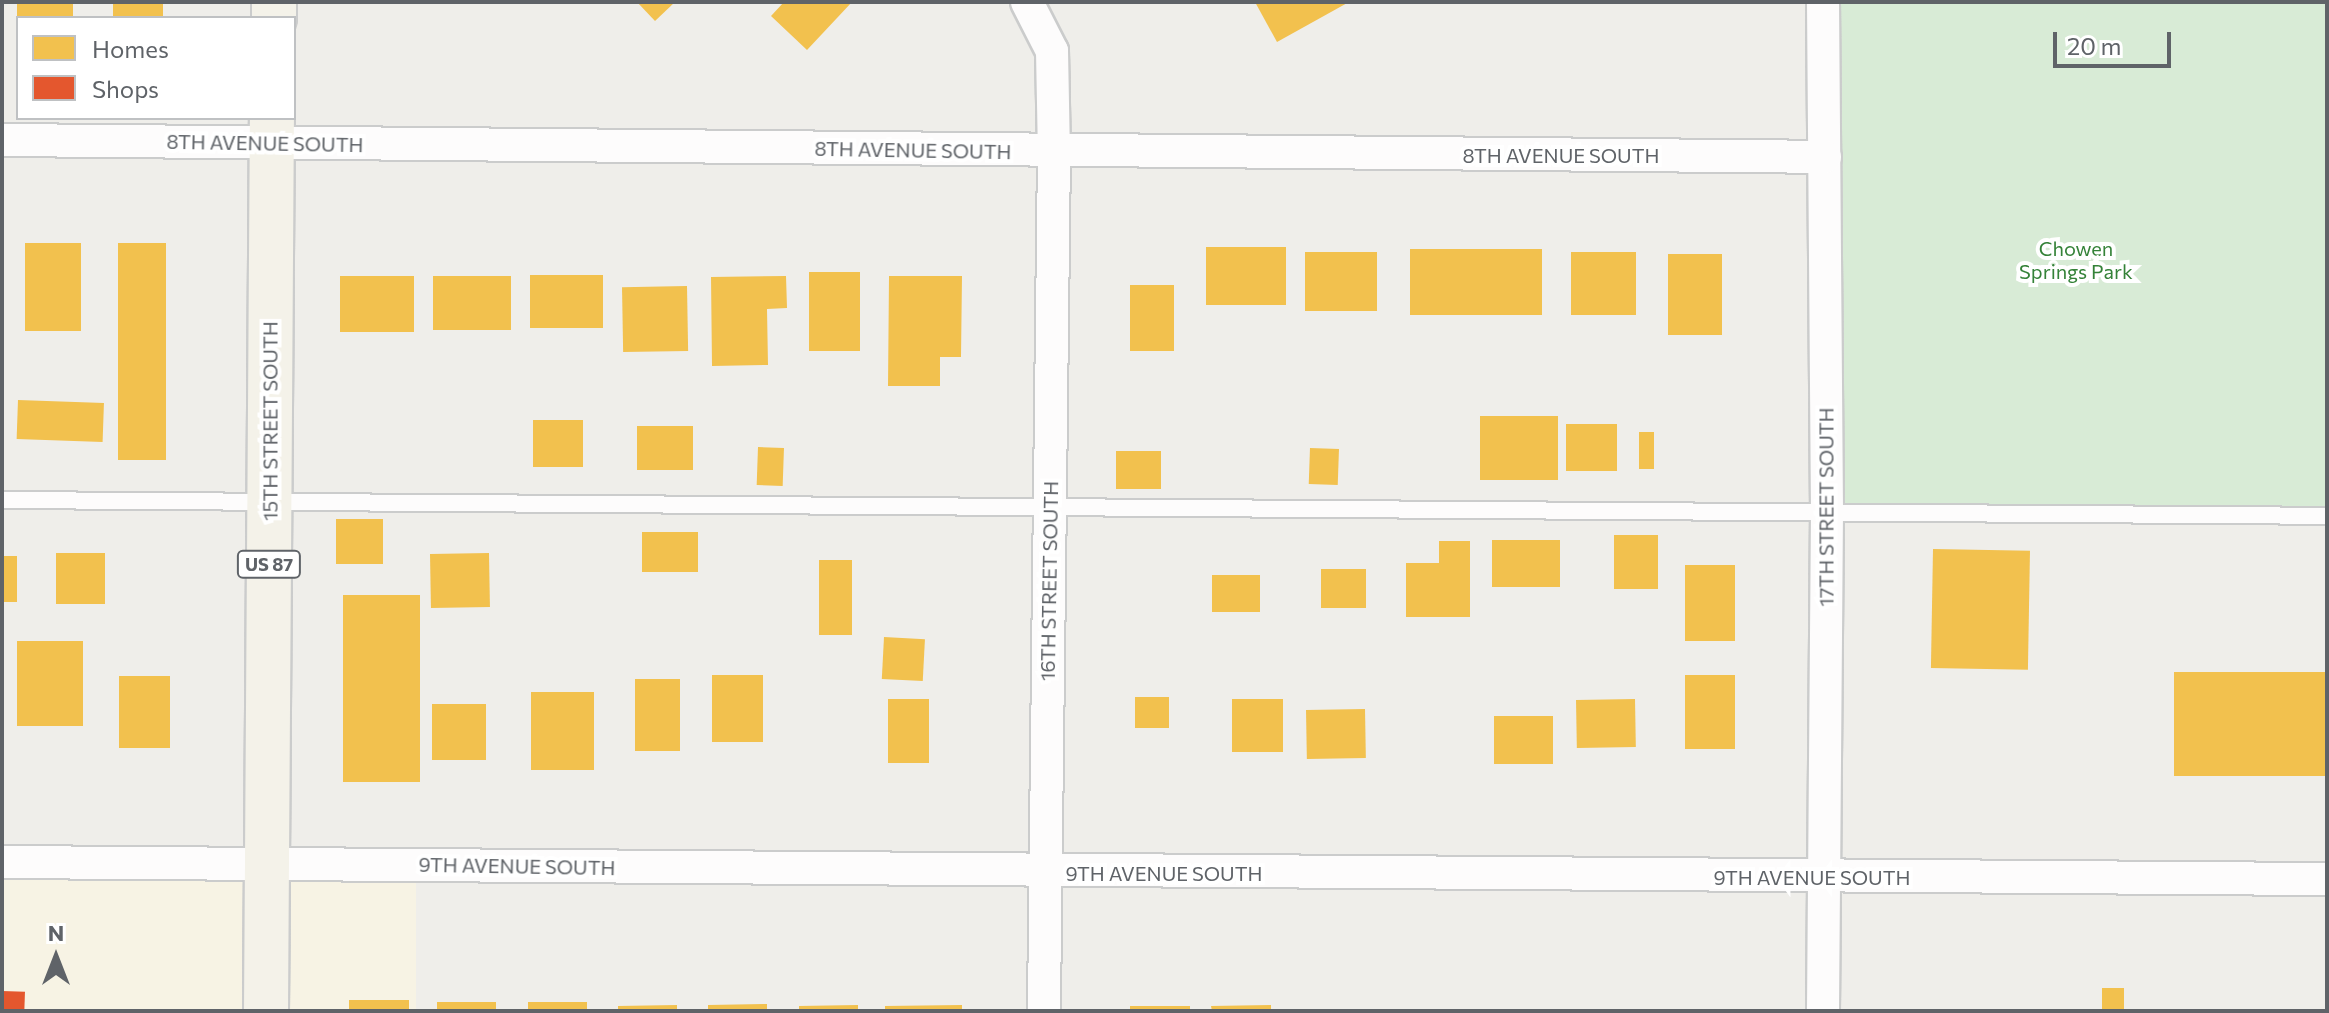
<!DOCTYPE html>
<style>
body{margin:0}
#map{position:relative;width:2329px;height:1013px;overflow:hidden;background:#efeeea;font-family:Commissioner,sans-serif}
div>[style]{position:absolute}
.commercial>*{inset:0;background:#f7f3e4;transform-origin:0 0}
.green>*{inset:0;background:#d8ebd6;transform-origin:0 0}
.homes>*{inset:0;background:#f2c14e;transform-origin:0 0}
.shops>*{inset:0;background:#e4572e;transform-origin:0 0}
.roads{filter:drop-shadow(2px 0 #cbcccc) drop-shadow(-2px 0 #cbcccc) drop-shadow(0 2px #cbcccc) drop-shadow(0 -2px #cbcccc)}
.lane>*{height:16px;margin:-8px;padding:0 8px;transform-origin:8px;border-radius:8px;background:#fdfcfc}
.street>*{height:32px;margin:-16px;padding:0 16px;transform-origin:16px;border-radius:16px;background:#fdfcfc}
.primary>*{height:44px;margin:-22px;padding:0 22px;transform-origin:22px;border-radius:22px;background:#f4f2e9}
span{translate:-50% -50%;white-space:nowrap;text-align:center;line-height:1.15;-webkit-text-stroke:8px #fff;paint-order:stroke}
.shield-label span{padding:2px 6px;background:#fff;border:2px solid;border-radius:6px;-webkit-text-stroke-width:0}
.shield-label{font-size:18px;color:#5f6368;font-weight:700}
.street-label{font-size:20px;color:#5f6368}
.park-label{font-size:20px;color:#348238}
.frame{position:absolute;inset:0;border:4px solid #5f6368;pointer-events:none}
.legend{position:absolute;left:16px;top:16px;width:280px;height:104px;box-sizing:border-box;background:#fff;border:2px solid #bfc1c3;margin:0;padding:10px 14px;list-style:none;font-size:24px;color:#5f6368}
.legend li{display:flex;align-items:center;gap:16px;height:40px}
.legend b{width:40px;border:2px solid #bfc1c3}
.north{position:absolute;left:16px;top:917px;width:80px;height:80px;-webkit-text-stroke:6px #fff;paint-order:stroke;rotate:0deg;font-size:22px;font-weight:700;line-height:32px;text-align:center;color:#5f6368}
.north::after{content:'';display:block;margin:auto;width:28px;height:36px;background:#5f6368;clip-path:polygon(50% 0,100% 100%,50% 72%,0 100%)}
.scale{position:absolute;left:2053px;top:32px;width:118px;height:36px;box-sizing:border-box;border:4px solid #5f6368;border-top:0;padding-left:10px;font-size:24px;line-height:28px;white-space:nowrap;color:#5f6368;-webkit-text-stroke:6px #fff;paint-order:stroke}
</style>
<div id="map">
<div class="commercial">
<div style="left:2px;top:862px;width:414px;height:149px"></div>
</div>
<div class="green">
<div style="left:1823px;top:2px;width:504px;height:509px"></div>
</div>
<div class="homes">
<div style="left:17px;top:2px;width:56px;height:16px"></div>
<div style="left:113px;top:2px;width:50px;height:16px"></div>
<div style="clip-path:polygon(637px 2px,675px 2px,655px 21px)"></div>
<div style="clip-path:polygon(784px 2px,852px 2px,807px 50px,771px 16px)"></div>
<div style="clip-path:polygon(1255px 2px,1349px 2px,1277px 42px)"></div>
<div style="left:25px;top:243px;width:56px;height:88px"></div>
<div style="left:118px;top:243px;width:48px;height:217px"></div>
<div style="left:1206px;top:247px;width:80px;height:58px"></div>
<div style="left:1410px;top:249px;width:132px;height:66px"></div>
<div style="left:1305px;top:252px;width:72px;height:59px"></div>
<div style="left:1571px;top:252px;width:65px;height:63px"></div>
<div style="left:1668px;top:254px;width:54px;height:81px"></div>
<div style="left:809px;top:272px;width:51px;height:79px"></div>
<div style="left:530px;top:275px;width:73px;height:53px"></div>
<div style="left:340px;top:276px;width:74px;height:56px"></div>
<div style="left:433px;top:276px;width:78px;height:54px"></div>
<div style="clip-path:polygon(786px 276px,787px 308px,767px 309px,768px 365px,712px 366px,711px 277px)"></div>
<div style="clip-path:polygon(889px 276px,962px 276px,961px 357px,940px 357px,940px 386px,888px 386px)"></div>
<div style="left:1130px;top:285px;width:44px;height:66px"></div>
<div style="left:687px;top:286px;width:65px;height:65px;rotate:89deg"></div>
<div style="left:18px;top:400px;width:86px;height:39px;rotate:2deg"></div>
<div style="left:1480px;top:416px;width:78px;height:64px"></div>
<div style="left:533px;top:420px;width:50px;height:47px"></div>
<div style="left:1566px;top:424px;width:51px;height:47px"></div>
<div style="left:637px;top:426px;width:56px;height:44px"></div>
<div style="left:1639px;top:432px;width:15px;height:37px"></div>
<div style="left:758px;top:447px;width:26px;height:38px;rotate:2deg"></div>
<div style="left:1310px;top:448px;width:29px;height:36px;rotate:2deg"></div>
<div style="left:1116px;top:451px;width:45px;height:38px"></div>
<div style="left:336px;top:519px;width:47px;height:45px"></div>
<div style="left:642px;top:532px;width:56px;height:40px"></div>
<div style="left:1614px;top:535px;width:44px;height:54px"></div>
<div style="left:1492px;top:540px;width:68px;height:47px"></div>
<div style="clip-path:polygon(1439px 541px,1470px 541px,1470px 617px,1406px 617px,1406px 563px,1439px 563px)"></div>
<div style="left:1933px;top:549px;width:97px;height:119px;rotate:1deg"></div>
<div style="left:56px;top:553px;width:49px;height:51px"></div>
<div style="left:489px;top:553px;width:54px;height:59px;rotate:89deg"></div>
<div style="left:2px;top:556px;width:15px;height:46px"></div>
<div style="left:819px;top:560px;width:33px;height:75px"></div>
<div style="left:1735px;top:565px;width:76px;height:50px;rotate:90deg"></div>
<div style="left:1321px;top:569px;width:45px;height:39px"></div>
<div style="left:1212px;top:575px;width:48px;height:37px"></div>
<div style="left:343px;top:595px;width:77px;height:187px"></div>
<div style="left:884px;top:637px;width:41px;height:42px;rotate:3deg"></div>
<div style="left:17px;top:641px;width:66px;height:85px"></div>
<div style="left:2327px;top:672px;width:104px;height:153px;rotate:90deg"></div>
<div style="left:712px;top:675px;width:51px;height:67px"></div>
<div style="left:1685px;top:675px;width:50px;height:74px"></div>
<div style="left:119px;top:676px;width:51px;height:72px"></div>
<div style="left:635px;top:679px;width:45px;height:72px"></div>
<div style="left:531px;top:692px;width:63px;height:78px"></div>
<div style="left:1169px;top:697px;width:31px;height:34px;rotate:90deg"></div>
<div style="left:888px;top:699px;width:41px;height:64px"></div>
<div style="left:1232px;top:699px;width:51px;height:53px"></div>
<div style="left:1635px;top:699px;width:48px;height:59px;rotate:89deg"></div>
<div style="left:432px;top:704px;width:54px;height:56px"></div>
<div style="left:1365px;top:709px;width:49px;height:59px;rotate:89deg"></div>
<div style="left:1494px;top:716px;width:59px;height:48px"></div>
<div style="left:2102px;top:988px;width:22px;height:23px"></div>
<div style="left:409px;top:1000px;width:11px;height:60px;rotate:90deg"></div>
<div style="left:437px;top:1002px;width:59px;height:9px"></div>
<div style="left:528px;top:1002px;width:59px;height:9px"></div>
<div style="clip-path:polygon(767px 1004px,767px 1011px,708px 1011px,708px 1005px)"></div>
<div style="clip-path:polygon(677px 1005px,677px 1011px,618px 1011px,618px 1006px)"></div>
<div style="clip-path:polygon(858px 1005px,858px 1011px,799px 1011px,799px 1006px)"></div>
<div style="clip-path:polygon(962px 1005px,962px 1011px,885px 1011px,885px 1006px)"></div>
<div style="clip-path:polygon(1271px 1005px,1271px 1011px,1212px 1011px,1211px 1006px)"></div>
<div style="left:1130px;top:1006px;width:60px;height:5px"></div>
</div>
<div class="shops">
<div style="left:2px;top:991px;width:23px;height:20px;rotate:2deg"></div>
</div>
<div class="roads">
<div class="lane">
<div style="left:2px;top:500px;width:2325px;rotate:0.39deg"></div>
</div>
<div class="street">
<div style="left:1027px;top:2px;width:55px;rotate:63deg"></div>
<div style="left:1052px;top:51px;width:100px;rotate:88.9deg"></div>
<div style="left:1054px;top:151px;width:860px;rotate:90.67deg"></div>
<div style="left:1823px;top:2px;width:509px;rotate:89.55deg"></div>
<div style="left:1827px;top:511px;width:500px;rotate:90.46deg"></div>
<div style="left:2px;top:140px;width:1823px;rotate:0.53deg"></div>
<div style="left:2px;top:862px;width:2325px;rotate:0.42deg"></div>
</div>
<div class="primary">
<div style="left:274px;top:18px;width:16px;rotate:-90deg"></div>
<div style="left:266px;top:1011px;width:893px;rotate:-89.62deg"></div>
</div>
</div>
<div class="shield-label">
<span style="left:269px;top:564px">US 87</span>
</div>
<div class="street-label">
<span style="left:265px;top:143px;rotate:1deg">8TH AVENUE SOUTH</span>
<span style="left:913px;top:150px;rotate:1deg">8TH AVENUE SOUTH</span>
<span style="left:1561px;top:155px">8TH AVENUE SOUTH</span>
<span style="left:270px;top:421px;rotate:-90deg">15TH STREET SOUTH</span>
<span style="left:1826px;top:507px;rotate:-90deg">17TH STREET SOUTH</span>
<span style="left:1049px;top:581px;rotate:-89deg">16TH STREET SOUTH</span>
<span style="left:517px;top:866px;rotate:1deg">9TH AVENUE SOUTH</span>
<span style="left:1164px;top:873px">9TH AVENUE SOUTH</span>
<span style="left:1812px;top:877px">9TH AVENUE SOUTH</span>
</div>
<div class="park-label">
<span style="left:2076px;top:260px">Chowen<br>Springs Park</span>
</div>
<div class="frame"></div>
<ul class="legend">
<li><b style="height:22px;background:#f2c14e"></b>Homes</li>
<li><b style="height:22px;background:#e4572e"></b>Shops</li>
</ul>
<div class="north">N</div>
<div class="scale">20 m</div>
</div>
